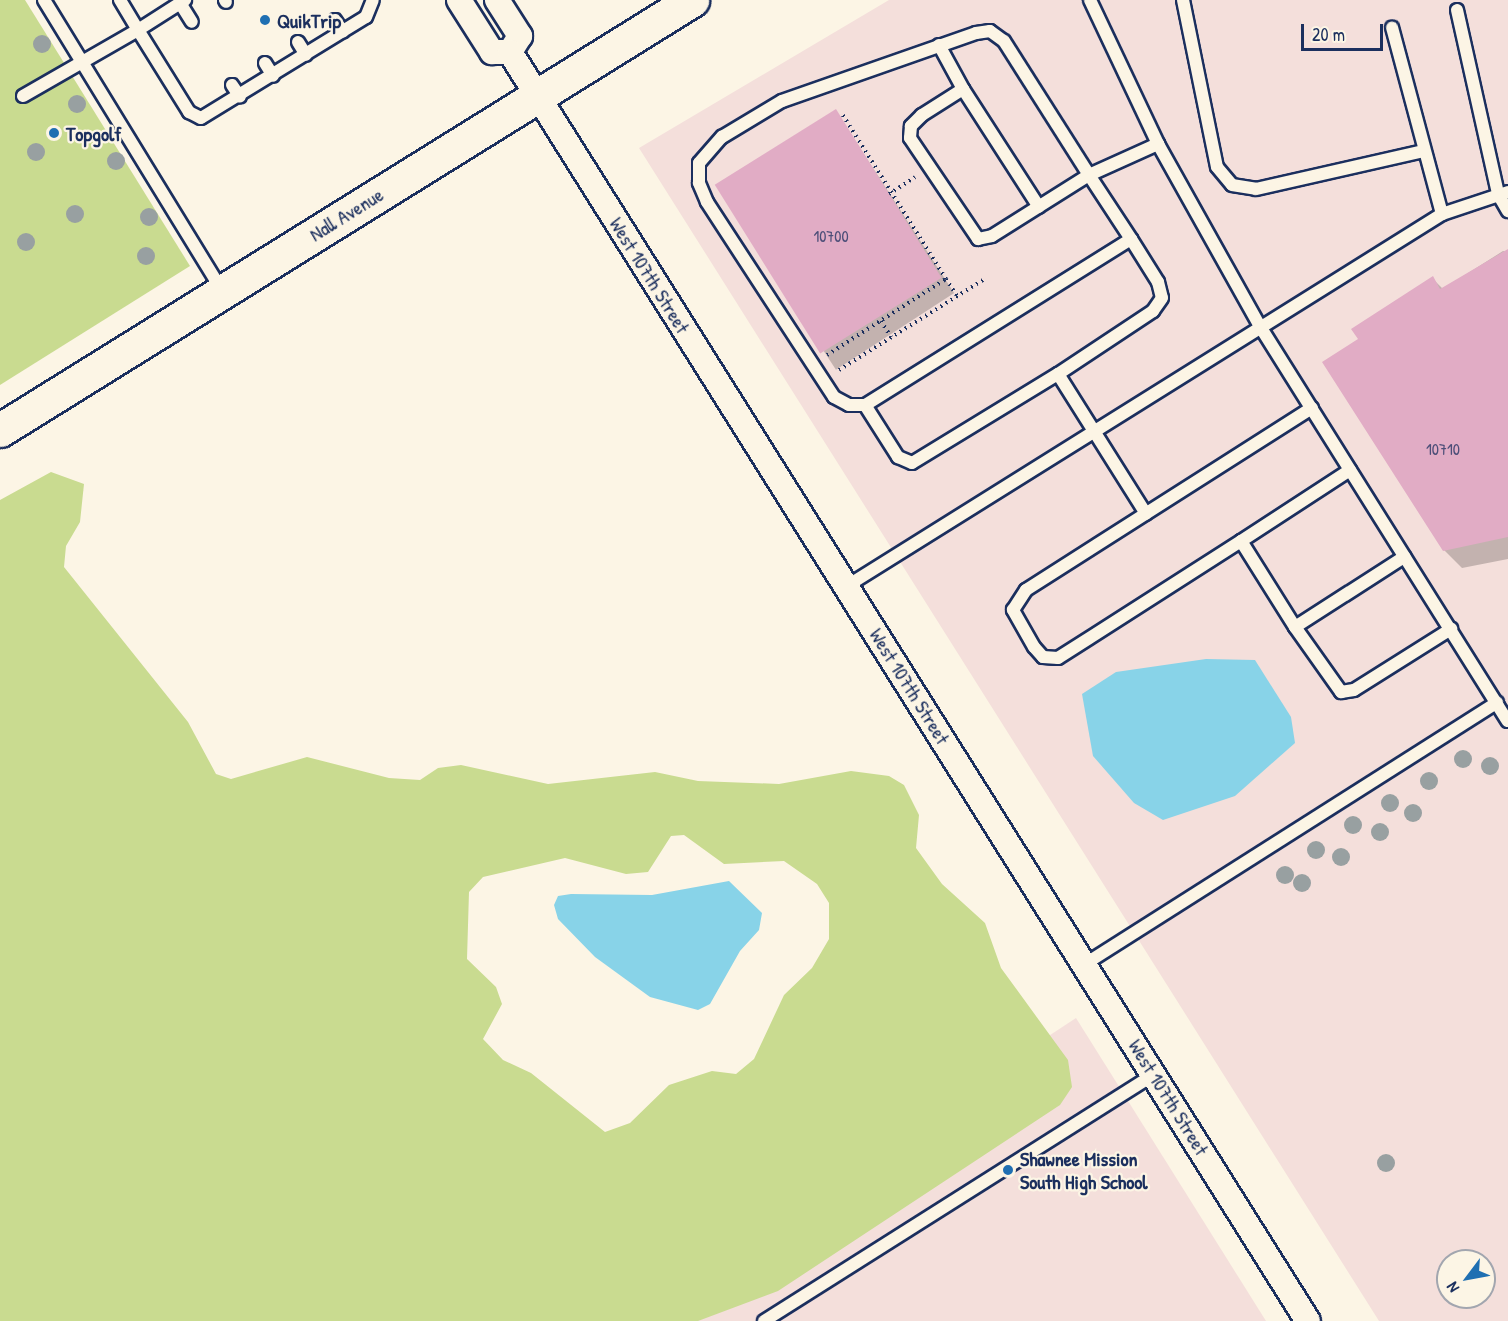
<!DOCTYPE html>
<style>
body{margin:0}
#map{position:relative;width:1508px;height:1321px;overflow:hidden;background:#fcf5e5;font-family:"Patrick Hand",sans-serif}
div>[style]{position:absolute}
.built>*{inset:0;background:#f4dfdb}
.green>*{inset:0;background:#c9db90}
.water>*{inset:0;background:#88d3e8}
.shadow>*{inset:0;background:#0003;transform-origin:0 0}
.building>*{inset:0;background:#e1acc5;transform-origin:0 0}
.path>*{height:4px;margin-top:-2px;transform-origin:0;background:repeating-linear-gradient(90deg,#1b2f5e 0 1.5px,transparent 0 6px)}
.roads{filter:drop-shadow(2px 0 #1b2f5e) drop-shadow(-2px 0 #1b2f5e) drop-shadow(0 2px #1b2f5e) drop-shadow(0 -2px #1b2f5e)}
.lane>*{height:12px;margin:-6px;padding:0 6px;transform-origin:6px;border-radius:6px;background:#fcf5e5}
.street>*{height:24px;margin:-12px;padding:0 12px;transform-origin:12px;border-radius:12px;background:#fcf5e5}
.secondary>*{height:33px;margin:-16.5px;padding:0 16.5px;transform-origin:16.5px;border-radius:16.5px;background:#fcf5e5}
.trees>*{width:18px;height:18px;margin:-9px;border-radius:50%;background:#98a0a1}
.dots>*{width:16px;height:16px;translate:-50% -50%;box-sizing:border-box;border:3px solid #fcf5e5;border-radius:50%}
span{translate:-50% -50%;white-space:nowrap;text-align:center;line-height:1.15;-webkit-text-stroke:4.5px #fcf5e5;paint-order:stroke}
.number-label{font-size:16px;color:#4c4e78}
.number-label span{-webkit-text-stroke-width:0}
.poi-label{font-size:20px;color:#1b2f5e;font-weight:700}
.left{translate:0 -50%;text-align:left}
.street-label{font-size:20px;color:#1b2f5e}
.north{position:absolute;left:1436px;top:1249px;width:60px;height:60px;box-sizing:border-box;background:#fcf5e5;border:2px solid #a2a6af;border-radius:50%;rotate:238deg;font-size:16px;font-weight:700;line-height:24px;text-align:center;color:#1b2f5e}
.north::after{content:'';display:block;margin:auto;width:21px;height:27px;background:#1f6fb2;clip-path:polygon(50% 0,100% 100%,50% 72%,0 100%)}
.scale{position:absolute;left:1301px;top:24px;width:82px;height:27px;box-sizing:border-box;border:3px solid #1b2f5e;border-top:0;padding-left:8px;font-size:18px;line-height:21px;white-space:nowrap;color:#1b2f5e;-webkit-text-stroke:4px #fcf5e5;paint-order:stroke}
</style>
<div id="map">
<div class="built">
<div style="clip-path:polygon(evenodd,889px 0,1508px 0,1508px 1321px,1379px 1321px,639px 148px,889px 0,1448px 1261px,1484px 1261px,1484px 1297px,1448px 1297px,1448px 1261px)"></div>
<div style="clip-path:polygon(1076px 1018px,1266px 1321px,616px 1321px)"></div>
</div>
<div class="green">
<div style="clip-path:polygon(0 0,25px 0,190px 266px,0 385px)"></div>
<div style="clip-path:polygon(evenodd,51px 472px,84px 484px,80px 522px,66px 546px,64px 567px,188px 722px,216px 774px,231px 779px,307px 757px,389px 778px,420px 780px,438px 768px,461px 765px,548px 784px,655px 772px,698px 781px,779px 784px,851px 771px,889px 776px,904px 785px,919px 815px,916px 848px,942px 884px,985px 923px,1001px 968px,1068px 1060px,1072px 1087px,1060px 1105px,778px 1291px,698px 1321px,0 1321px,0 500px,51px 472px,684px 835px,724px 864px,784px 861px,817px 884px,829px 903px,829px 939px,812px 968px,784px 995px,754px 1059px,736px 1074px,712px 1071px,669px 1085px,630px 1123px,605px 1132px,531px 1073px,503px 1060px,483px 1039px,502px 1004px,496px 987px,467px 959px,469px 892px,483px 877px,565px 858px,626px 874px,648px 872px,671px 836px,684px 835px)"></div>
</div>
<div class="water">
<div style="clip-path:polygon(1206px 659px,1255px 660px,1291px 717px,1295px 743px,1235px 796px,1163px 820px,1134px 803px,1093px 756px,1082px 694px,1116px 672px)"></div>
<div style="clip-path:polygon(729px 881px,762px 913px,759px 930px,740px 951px,710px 1004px,698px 1010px,650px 997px,595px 957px,558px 919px,554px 905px,558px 896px,571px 894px,652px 895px)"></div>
</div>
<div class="shadow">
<div style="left:836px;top:111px;width:217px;height:141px;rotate:57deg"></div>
<div style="clip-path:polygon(1503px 251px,1508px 252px,1508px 559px,1462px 568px,1444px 550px,1360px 340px,1432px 278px,1443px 289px)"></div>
</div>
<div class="building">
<div style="left:836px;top:109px;width:199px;height:143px;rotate:58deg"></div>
<div style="clip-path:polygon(1508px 249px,1508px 537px,1443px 551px,1322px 362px,1358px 339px,1351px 329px,1433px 276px,1440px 289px)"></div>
</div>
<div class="path">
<div style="left:889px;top:194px;width:31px;rotate:-33deg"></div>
<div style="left:946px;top:279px;width:20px;rotate:57deg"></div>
<div style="left:881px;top:321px;width:19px;rotate:58deg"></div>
<div style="left:827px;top:355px;width:141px;rotate:-32.6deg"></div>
<div style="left:946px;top:279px;width:197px;rotate:-122.2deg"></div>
<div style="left:839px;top:370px;width:170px;rotate:-32deg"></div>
</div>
<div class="roads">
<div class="lane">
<div style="left:44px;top:0;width:340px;rotate:58.5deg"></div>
<div style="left:120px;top:0;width:35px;rotate:59deg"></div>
<div style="left:138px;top:30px;width:56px;rotate:-32.6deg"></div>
<div style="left:225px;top:0;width:2px;rotate:63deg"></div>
<div style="left:1090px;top:0;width:159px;rotate:64.7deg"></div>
<div style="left:1158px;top:144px;width:211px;rotate:60.8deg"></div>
<div style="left:1261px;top:328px;width:464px;rotate:57.9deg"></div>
<div style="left:1183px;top:0;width:170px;rotate:78.5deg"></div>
<div style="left:1217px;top:167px;width:23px;rotate:50deg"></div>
<div style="left:1232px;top:185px;width:24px;rotate:9deg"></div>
<div style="left:1256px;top:189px;width:171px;rotate:-12.8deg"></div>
<div style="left:180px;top:3px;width:22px;rotate:58deg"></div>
<div style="left:1457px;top:10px;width:189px;rotate:77.4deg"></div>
<div style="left:1498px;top:194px;width:20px;rotate:60deg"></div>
<div style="left:335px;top:20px;width:14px;rotate:56deg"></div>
<div style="left:298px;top:42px;width:15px;rotate:58deg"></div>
<div style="left:939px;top:45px;width:50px;rotate:61.4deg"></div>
<div style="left:963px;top:89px;width:49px;rotate:147.6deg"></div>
<div style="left:922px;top:115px;width:16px;rotate:135deg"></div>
<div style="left:911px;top:126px;width:12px;rotate:95deg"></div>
<div style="left:910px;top:138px;width:122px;rotate:56deg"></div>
<div style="left:978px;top:239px;width:14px;rotate:-12deg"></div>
<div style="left:992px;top:236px;width:115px;rotate:-32.2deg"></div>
<div style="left:1089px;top:175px;width:76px;rotate:-24.2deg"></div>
<div style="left:265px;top:63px;width:15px;rotate:58deg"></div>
<div style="left:232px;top:85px;width:14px;rotate:56deg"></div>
<div style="left:963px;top:89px;width:140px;rotate:57.2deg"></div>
<div style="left:23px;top:96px;width:133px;rotate:-29.9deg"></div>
<div style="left:138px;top:30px;width:97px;rotate:58.1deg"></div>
<div style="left:189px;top:112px;width:13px;rotate:27deg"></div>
<div style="left:201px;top:118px;width:193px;rotate:-31.5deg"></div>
<div style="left:366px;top:17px;width:18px;rotate:-68deg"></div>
<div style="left:1442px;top:214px;width:70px;rotate:-18.4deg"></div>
<div style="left:1131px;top:239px;width:314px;rotate:148deg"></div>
<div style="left:865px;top:405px;width:16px;rotate:180deg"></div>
<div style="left:849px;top:405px;width:17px;rotate:-152deg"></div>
<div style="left:834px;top:397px;width:233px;rotate:-123.1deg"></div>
<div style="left:707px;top:202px;width:21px;rotate:-113deg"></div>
<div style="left:699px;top:183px;width:20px;rotate:-90deg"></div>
<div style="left:699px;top:163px;width:35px;rotate:-49deg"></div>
<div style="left:722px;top:137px;width:70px;rotate:-31deg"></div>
<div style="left:782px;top:101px;width:206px;rotate:-19.3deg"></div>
<div style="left:976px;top:33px;width:14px;rotate:-8deg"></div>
<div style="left:990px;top:31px;width:17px;rotate:36deg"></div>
<div style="left:1004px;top:41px;width:159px;rotate:57.6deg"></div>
<div style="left:1089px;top:175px;width:77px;rotate:56.7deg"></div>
<div style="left:1131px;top:239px;width:51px;rotate:57.9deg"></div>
<div style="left:1158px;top:282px;width:16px;rotate:76deg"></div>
<div style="left:1162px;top:298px;width:16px;rotate:125deg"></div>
<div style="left:1153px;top:311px;width:114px;rotate:146.4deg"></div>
<div style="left:1058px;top:374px;width:165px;rotate:57.8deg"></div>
<div style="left:865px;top:405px;width:62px;rotate:57.6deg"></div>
<div style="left:898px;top:457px;width:15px;rotate:23deg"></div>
<div style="left:912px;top:463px;width:171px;rotate:-31.4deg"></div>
<div style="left:1350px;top:470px;width:130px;rotate:146.9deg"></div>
<div style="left:1241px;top:541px;width:102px;rotate:57.9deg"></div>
<div style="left:1295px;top:627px;width:80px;rotate:54.7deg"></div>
<div style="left:1341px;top:692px;width:13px;rotate:-9deg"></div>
<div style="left:1354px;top:690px;width:115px;rotate:-32.2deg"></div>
<div style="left:1241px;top:541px;width:217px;rotate:147.4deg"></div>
<div style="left:1058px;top:658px;width:15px;rotate:-176deg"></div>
<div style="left:1043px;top:657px;width:13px;rotate:-132deg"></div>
<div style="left:1034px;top:647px;width:43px;rotate:-119.6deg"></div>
<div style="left:1013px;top:610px;width:24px;rotate:-57deg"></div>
<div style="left:1026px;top:590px;width:339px;rotate:-32.5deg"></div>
<div style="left:847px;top:586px;width:702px;rotate:-32.01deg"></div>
<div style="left:1442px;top:214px;width:193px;rotate:-105deg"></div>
<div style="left:1295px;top:627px;width:130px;rotate:-32.7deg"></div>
<div style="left:1085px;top:964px;width:488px;rotate:-32.4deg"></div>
<div style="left:764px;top:1321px;width:462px;rotate:-32.3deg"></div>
</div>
<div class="street">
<div style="left:459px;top:0;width:62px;rotate:57.6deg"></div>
<div style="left:492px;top:52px;width:18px"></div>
<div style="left:497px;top:0;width:43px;rotate:57.4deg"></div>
<div style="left:520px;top:36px;width:19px;rotate:122deg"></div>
<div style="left:510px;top:52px;width:1499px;rotate:57.84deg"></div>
</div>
<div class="secondary">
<div style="left:0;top:430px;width:815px;rotate:-31.86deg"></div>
</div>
</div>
<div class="trees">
<div style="left:42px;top:44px"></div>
<div style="left:77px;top:104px"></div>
<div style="left:36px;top:152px"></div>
<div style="left:116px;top:161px"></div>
<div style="left:75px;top:214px"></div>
<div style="left:149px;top:217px"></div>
<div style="left:26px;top:242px"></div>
<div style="left:146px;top:256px"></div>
<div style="left:1463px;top:759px"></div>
<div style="left:1490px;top:766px"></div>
<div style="left:1429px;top:781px"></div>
<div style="left:1390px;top:803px"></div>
<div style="left:1413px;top:813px"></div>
<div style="left:1353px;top:825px"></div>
<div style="left:1380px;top:832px"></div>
<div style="left:1316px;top:850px"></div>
<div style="left:1341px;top:857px"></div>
<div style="left:1285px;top:875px"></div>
<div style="left:1302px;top:883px"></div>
<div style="left:1386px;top:1163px"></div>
</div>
<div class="dots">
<div style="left:265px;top:20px;background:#1f6fb2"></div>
<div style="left:54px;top:133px;background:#1f6fb2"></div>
<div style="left:1008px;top:1170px;background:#1f6fb2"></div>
</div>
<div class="number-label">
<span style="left:831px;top:236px">10700</span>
<span style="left:1443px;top:449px">10710</span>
</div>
<div class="poi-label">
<span class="left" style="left:277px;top:20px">QuikTrip</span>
<span class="left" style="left:66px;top:133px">Topgolf</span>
<span class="left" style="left:1020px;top:1170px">Shawnee Mission<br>South High School</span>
</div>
<div class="street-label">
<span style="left:346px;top:214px;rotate:-32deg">Nall Avenue</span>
<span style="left:650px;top:275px;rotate:58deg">West 107th Street</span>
<span style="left:910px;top:686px;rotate:58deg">West 107th Street</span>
<span style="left:1169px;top:1097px;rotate:58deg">West 107th Street</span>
</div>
<div class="north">N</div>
<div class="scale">20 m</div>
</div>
